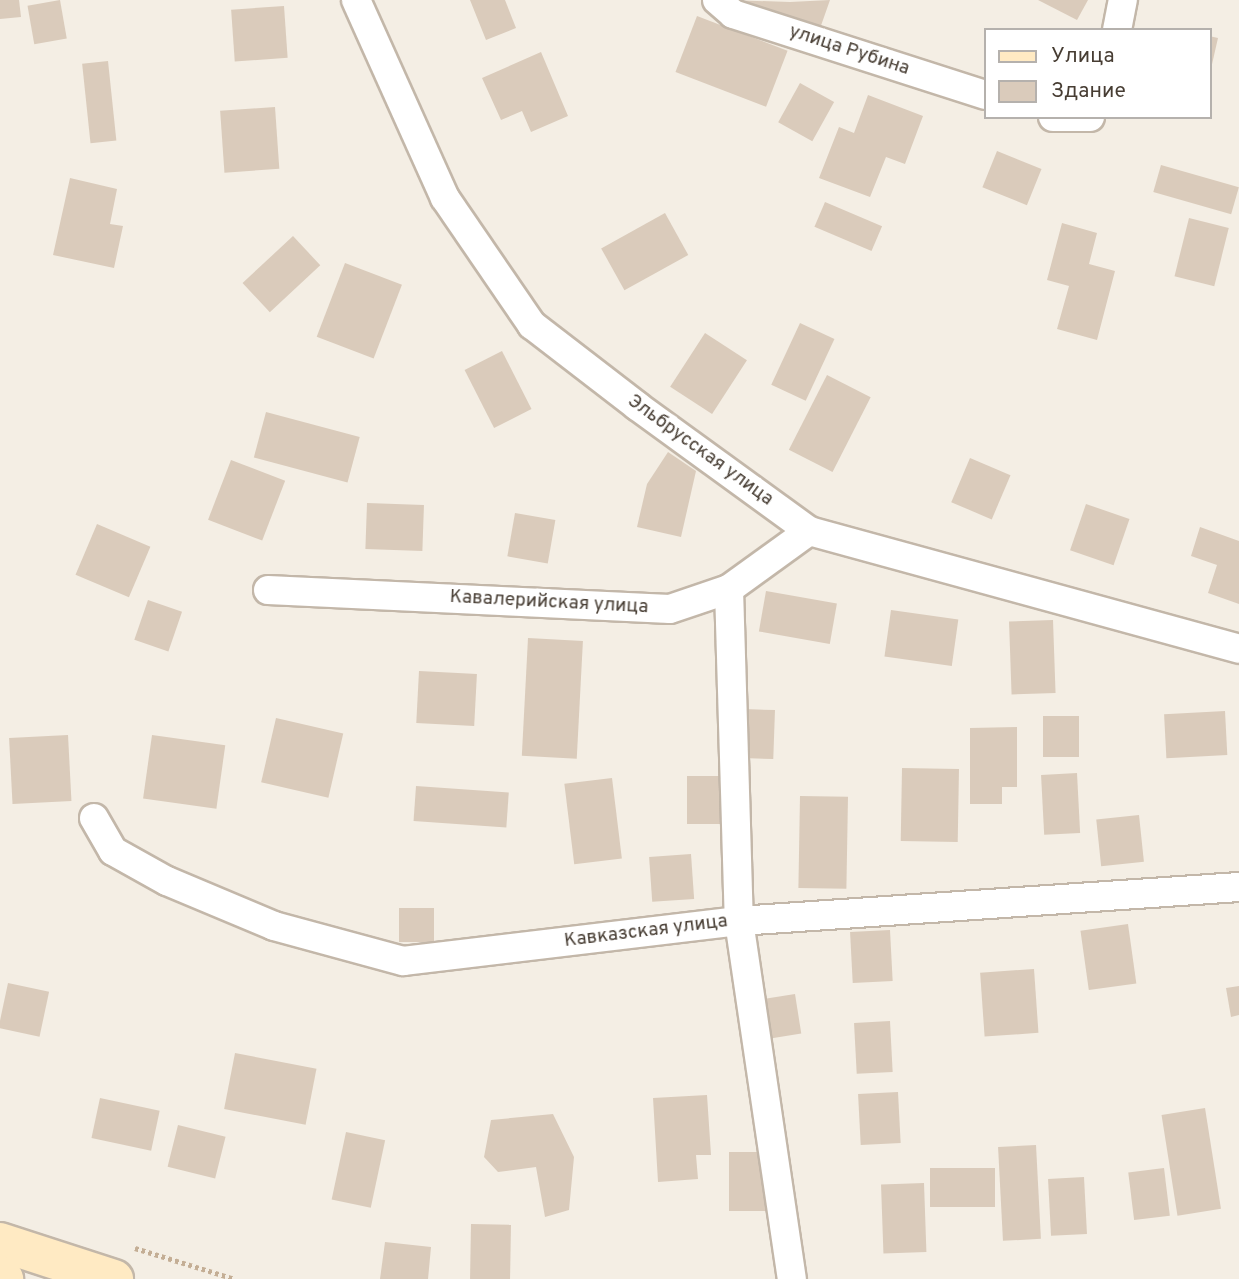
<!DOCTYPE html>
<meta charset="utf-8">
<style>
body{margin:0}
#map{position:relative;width:1239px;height:1279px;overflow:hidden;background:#f4eee4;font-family:Overpass,sans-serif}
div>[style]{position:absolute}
.building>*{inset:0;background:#dacbbb;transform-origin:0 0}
.path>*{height:4.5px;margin-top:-2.25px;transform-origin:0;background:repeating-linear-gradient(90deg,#c4ae95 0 3.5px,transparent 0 7px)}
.roads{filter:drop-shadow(2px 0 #c3b7a9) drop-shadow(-2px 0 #c3b7a9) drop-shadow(0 2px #c3b7a9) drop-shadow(0 -2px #c3b7a9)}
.street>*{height:28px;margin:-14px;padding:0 14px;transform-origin:14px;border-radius:14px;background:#fff}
.secondary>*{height:38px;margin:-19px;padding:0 19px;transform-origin:19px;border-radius:19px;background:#ffeac3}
span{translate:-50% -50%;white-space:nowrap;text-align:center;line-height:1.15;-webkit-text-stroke:7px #fff;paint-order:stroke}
.street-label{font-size:19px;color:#473d33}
.legend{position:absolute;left:984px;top:28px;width:228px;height:91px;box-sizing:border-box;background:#fff;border:2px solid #b5b1ad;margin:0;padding:9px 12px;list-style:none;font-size:21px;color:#473d33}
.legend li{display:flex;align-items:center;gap:14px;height:35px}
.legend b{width:35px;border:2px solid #b5b1ad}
</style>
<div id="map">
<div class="building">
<div style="clip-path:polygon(0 0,19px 0,21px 17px,0 19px)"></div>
<div style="left:60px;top:0;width:39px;height:33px;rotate:80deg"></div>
<div style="clip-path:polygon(470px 0,505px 0,516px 28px,486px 40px)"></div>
<div style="clip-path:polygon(727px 0,790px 2px,830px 0,817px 37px)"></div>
<div style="clip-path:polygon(1038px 0,1088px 0,1077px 20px)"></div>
<div style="left:284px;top:6px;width:52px;height:53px;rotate:86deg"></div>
<div style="left:697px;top:16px;width:97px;height:60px;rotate:21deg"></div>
<div style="clip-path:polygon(1209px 36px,1218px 38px,1210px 73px,1209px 73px)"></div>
<div style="clip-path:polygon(541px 52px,568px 116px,531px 132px,522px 111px,501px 120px,482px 78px)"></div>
<div style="left:108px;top:61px;width:80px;height:26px;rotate:84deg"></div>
<div style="left:800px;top:83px;width:39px;height:45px;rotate:29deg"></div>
<div style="clip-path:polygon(868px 95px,923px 116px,905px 164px,886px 157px,870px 197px,819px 178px,839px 127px,854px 133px)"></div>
<div style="left:275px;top:107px;width:62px;height:55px;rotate:86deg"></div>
<div style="left:997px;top:151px;width:48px;height:39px;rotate:22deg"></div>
<div style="left:1161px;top:165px;width:81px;height:28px;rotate:16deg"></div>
<div style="clip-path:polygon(70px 178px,117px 189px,110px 224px,123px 226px,114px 268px,53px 255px)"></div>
<div style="left:825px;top:202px;width:62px;height:27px;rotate:23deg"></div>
<div style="left:665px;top:213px;width:48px;height:73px;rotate:61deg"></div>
<div style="left:1189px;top:218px;width:41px;height:60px;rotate:14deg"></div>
<div style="clip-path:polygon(1062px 223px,1097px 233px,1089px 264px,1115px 271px,1097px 340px,1057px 329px,1069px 286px,1047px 280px)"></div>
<div style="left:293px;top:236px;width:40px;height:69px;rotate:47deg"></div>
<div style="left:345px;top:263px;width:61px;height:79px;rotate:21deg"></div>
<div style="left:800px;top:323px;width:38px;height:68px;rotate:25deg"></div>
<div style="left:705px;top:333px;width:50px;height:64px;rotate:33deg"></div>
<div style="left:502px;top:351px;width:65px;height:42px;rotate:63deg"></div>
<div style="left:827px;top:375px;width:49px;height:84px;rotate:27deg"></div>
<div style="left:266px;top:412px;width:97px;height:47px;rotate:15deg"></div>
<div style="clip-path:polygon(668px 452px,696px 471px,681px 537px,637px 527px,647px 484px)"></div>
<div style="left:970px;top:458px;width:44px;height:48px;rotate:23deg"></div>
<div style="left:231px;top:460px;width:58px;height:64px;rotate:21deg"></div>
<div style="left:367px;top:503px;width:57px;height:46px;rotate:2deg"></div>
<div style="left:1086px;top:504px;width:46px;height:49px;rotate:19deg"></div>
<div style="left:515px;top:513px;width:41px;height:44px;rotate:10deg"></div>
<div style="left:97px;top:524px;width:58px;height:55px;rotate:23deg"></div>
<div style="clip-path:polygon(1200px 527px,1239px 541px,1239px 604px,1208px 593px,1217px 565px,1191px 556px)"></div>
<div style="left:766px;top:591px;width:72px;height:41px;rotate:10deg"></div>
<div style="left:148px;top:600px;width:36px;height:42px;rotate:19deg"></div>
<div style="left:891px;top:610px;width:68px;height:47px;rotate:8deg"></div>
<div style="left:1053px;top:620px;width:73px;height:44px;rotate:88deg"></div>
<div style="left:528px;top:638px;width:55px;height:118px;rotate:3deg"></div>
<div style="left:419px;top:671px;width:58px;height:52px;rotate:3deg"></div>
<div style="left:744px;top:709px;width:31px;height:49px;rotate:2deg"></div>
<div style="left:1225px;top:711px;width:44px;height:61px;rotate:87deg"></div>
<div style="left:1079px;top:716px;width:41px;height:36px;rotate:90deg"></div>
<div style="left:276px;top:718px;width:69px;height:66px;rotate:13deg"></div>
<div style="clip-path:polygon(1017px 727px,1017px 787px,1002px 787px,1002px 804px,970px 804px,970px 728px)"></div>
<div style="left:68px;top:735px;width:66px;height:59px;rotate:87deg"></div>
<div style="left:152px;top:735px;width:74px;height:64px;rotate:8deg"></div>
<div style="left:902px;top:768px;width:57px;height:73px;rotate:1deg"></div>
<div style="left:1077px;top:773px;width:60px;height:36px;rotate:87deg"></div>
<div style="left:687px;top:776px;width:37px;height:48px"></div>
<div style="left:612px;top:778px;width:81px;height:48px;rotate:83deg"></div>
<div style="left:416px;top:786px;width:93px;height:35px;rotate:4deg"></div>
<div style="left:800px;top:796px;width:48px;height:92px;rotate:1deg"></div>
<div style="left:1139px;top:815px;width:47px;height:43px;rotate:84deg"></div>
<div style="left:691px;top:854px;width:45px;height:42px;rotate:86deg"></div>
<div style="left:434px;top:908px;width:34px;height:35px;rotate:90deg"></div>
<div style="left:1128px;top:924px;width:60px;height:48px;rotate:82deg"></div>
<div style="left:890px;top:930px;width:51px;height:40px;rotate:87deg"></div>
<div style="left:1034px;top:969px;width:64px;height:54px;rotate:86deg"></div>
<div style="left:8px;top:983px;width:42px;height:46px;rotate:12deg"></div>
<div style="clip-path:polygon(1239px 986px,1239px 1015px,1231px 1017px,1226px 988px)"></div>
<div style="left:795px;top:994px;width:40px;height:36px;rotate:81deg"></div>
<div style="left:890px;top:1021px;width:51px;height:36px;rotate:87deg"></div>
<div style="left:235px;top:1053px;width:83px;height:57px;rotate:11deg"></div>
<div style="left:898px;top:1092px;width:51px;height:40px;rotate:87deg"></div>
<div style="clip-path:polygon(707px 1095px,711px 1155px,696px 1155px,698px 1179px,658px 1182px,653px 1098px)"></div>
<div style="left:100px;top:1098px;width:61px;height:41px;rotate:12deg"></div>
<div style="left:1205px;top:1108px;width:102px;height:44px;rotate:81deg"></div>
<div style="clip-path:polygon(553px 1114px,574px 1157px,569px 1210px,545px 1217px,536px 1167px,498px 1172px,484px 1157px,491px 1120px)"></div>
<div style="left:178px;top:1125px;width:49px;height:43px;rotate:14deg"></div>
<div style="left:346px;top:1132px;width:40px;height:69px;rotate:12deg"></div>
<div style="left:1036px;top:1145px;width:94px;height:38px;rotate:87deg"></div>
<div style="left:729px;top:1152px;width:38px;height:59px"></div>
<div style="left:995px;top:1168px;width:39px;height:65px;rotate:90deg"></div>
<div style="left:1164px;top:1168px;width:48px;height:36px;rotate:83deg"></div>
<div style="left:1084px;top:1177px;width:57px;height:36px;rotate:87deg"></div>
<div style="left:924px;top:1183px;width:69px;height:43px;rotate:88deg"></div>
<div style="left:471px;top:1224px;width:40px;height:55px;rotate:1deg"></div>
<div style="clip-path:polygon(385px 1242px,431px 1247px,428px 1279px,380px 1279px)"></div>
</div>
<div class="path">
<div style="left:135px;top:1248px;width:105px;rotate:17.2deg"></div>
</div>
<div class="roads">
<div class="street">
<div style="left:356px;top:0;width:217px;rotate:65.8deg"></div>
<div style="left:445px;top:198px;width:154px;rotate:55.6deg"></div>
<div style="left:532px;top:325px;width:133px;rotate:37.6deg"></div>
<div style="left:637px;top:406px;width:213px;rotate:36deg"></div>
<div style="left:809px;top:531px;width:446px;rotate:15.3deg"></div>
<div style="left:717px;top:0;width:21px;rotate:41deg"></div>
<div style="left:733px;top:14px;width:265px;rotate:17.8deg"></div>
<div style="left:1117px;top:30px;width:31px;rotate:-79deg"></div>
<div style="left:1053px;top:117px;width:37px"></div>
<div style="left:729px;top:589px;width:332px;rotate:88.3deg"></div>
<div style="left:739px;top:921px;width:362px;rotate:81.6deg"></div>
<div style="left:268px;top:590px;width:402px;rotate:2.7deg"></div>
<div style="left:670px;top:609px;width:62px;rotate:-18.7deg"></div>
<div style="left:729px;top:589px;width:99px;rotate:-35.9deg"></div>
<div style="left:94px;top:818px;width:38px;rotate:60deg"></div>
<div style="left:113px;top:851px;width:62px;rotate:29.1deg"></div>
<div style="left:167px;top:881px;width:116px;rotate:22.8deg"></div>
<div style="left:274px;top:926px;width:134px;rotate:15.2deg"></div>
<div style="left:403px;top:961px;width:338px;rotate:-6.8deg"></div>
<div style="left:739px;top:921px;width:501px;rotate:-3.89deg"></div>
</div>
<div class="secondary">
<div style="left:0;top:1242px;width:120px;rotate:18deg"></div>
<div style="left:0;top:1275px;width:6px;rotate:45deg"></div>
</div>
</div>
<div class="street-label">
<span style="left:849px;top:51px;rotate:18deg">улица Рубина</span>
<span style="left:700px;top:451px;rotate:36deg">Эльбрусская улица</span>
<span style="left:549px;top:603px;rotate:3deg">Кавалерийская улица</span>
<span style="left:646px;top:932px;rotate:-7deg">Кавказская улица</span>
</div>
<ul class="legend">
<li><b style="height:9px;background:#ffeac3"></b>Улица</li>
<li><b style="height:19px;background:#dacbbb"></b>Здание</li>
</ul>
</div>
